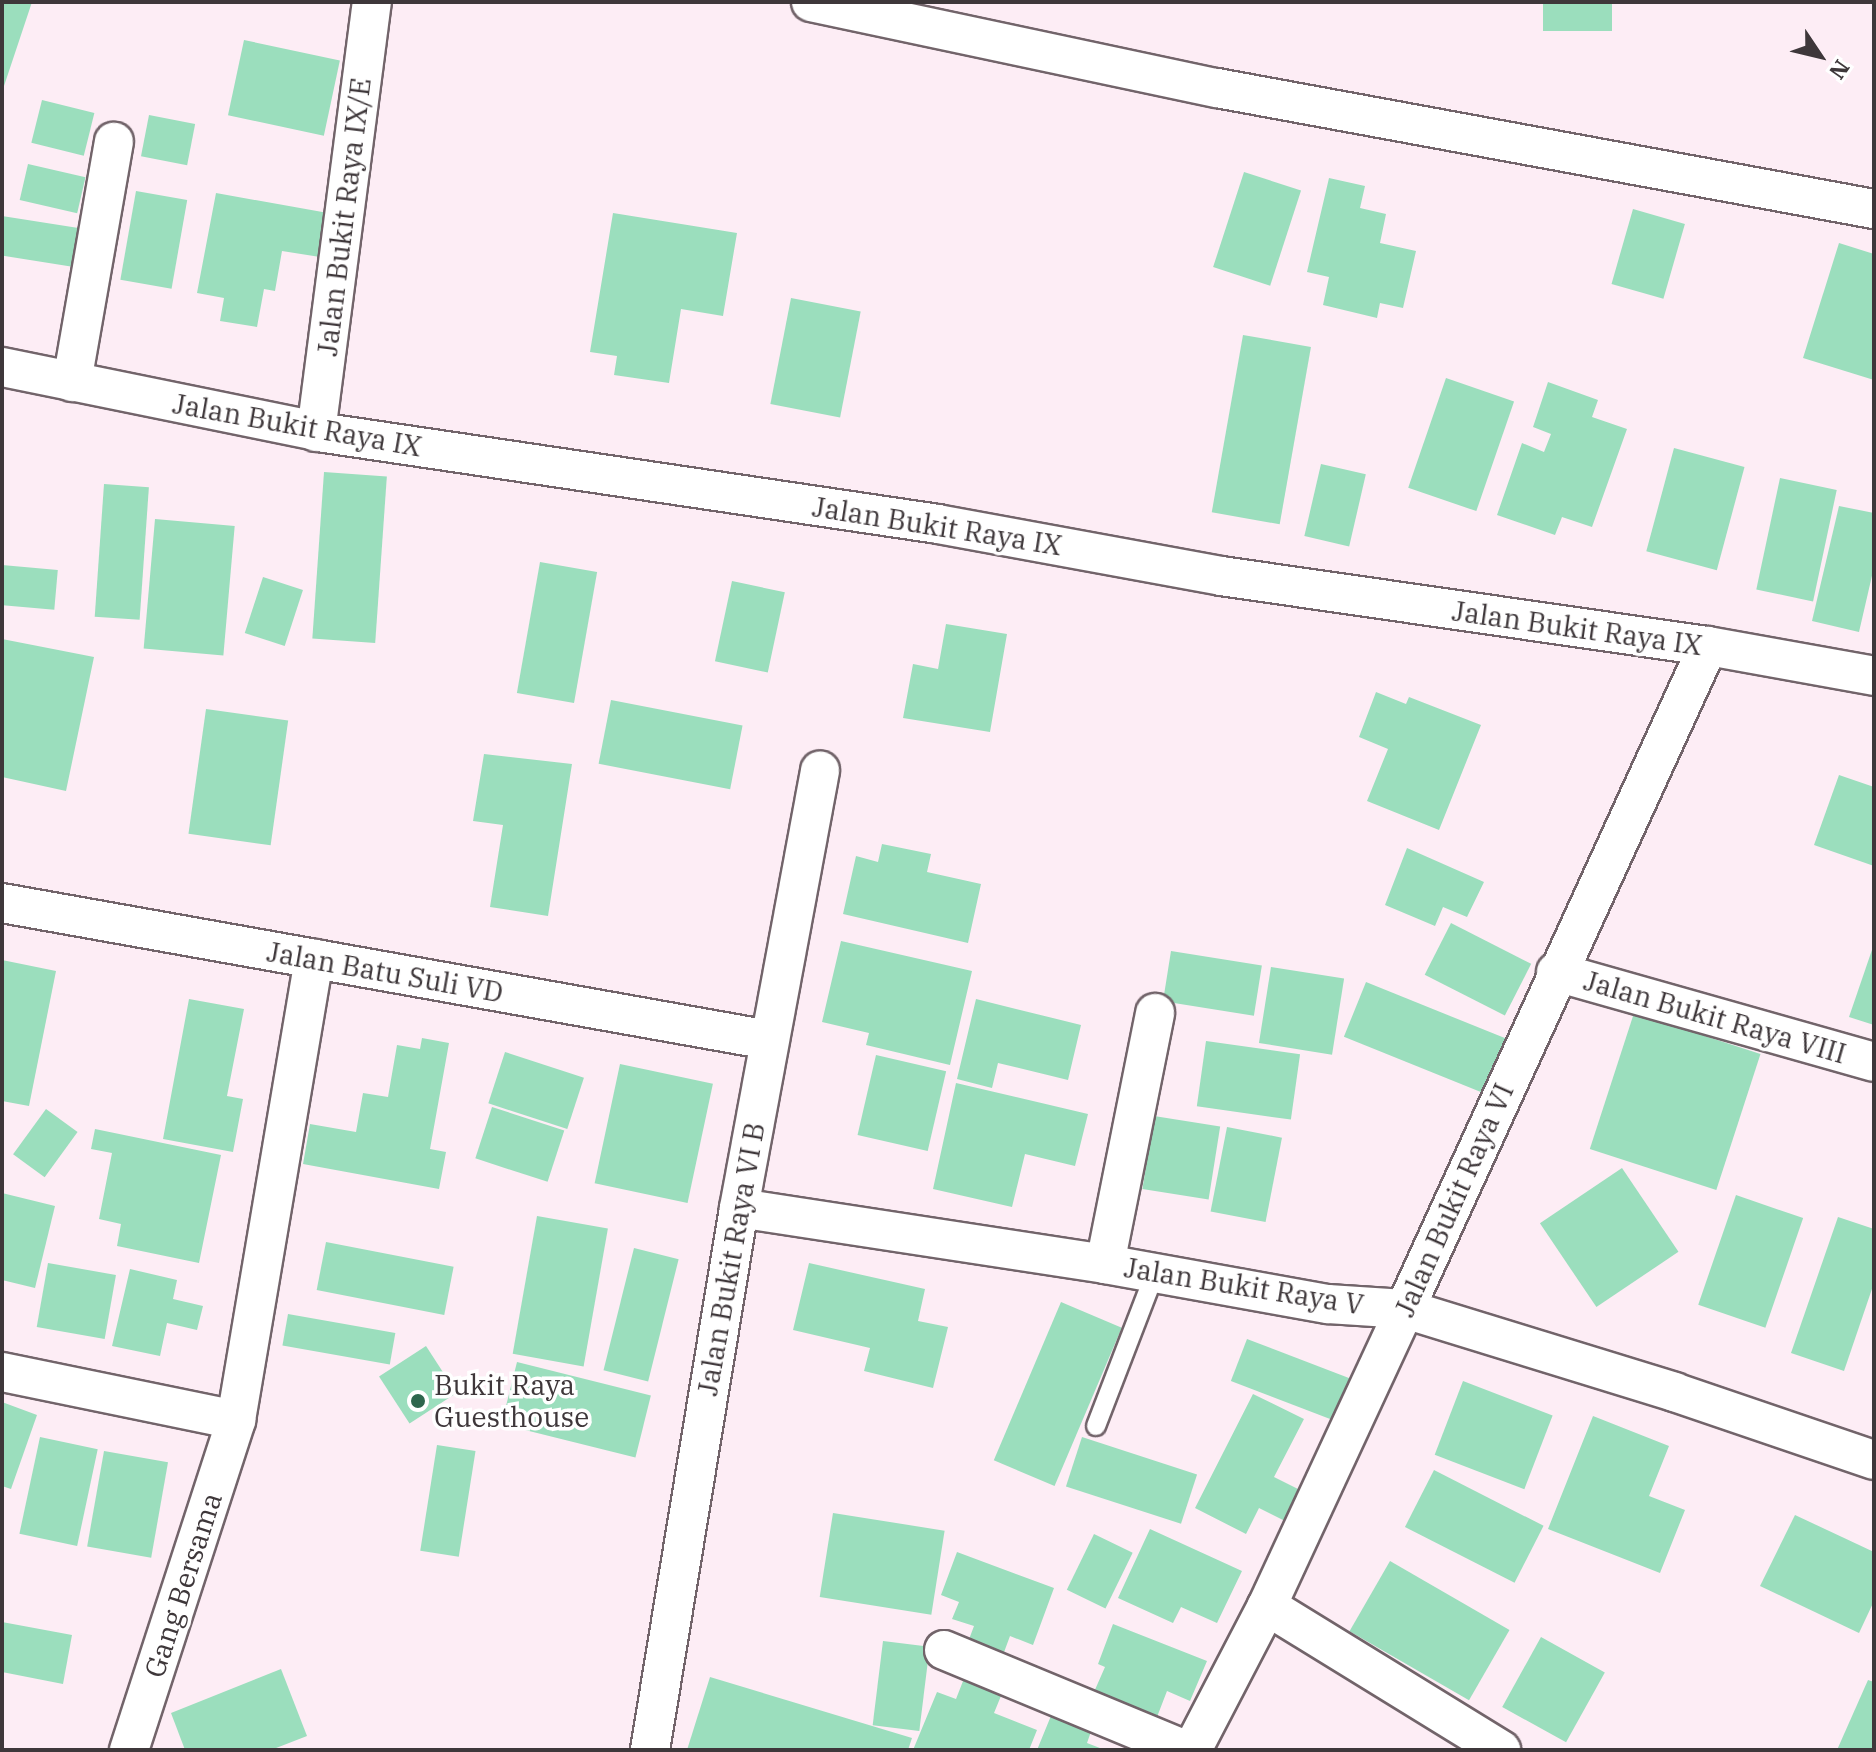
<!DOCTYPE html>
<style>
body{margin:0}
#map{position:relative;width:1876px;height:1752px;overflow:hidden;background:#fdedf5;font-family:"IBM Plex Serif",serif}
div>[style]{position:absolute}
.building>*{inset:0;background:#9bdebd;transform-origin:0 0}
.roads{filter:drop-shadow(2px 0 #72646a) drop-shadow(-2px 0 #72646a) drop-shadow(0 2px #72646a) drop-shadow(0 -2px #72646a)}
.service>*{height:18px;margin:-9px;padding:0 9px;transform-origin:9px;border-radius:9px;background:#fff}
.minor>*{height:38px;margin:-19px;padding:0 19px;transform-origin:19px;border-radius:19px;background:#fff}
.dots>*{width:22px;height:22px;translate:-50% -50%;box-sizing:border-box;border:4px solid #fff;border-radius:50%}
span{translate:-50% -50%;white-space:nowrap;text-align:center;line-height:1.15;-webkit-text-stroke:7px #fff;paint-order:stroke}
.street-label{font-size:28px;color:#3e373a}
.poi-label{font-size:28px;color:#3e373a}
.left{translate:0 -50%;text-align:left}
.frame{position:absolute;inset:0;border:4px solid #3e373a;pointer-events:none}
.north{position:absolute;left:1780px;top:16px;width:80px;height:80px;-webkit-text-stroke:6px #fff;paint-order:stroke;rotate:125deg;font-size:22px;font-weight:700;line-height:32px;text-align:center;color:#3e373a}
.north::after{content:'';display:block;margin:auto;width:28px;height:36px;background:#3e373a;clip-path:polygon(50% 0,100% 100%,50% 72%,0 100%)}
</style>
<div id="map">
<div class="building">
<div style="clip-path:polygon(2px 2px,32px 2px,4px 86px,2px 85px)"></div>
<div style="left:1543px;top:2px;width:69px;height:29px"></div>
<div style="left:244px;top:40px;width:98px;height:77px;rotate:12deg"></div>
<div style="left:42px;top:100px;width:54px;height:44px;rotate:14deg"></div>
<div style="left:149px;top:115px;width:47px;height:42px;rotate:11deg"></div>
<div style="left:28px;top:164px;width:59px;height:37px;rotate:13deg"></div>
<div style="left:1244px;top:172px;width:60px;height:100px;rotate:18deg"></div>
<div style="clip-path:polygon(1329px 178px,1365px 186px,1360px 208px,1386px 214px,1380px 243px,1416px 251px,1403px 308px,1380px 303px,1377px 318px,1323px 305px,1329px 277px,1307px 272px)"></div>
<div style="left:136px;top:191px;width:52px;height:90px;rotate:10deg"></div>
<div style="clip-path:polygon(216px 193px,328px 213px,320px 257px,282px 251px,275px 291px,264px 289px,257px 327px,220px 321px,224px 298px,197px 293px)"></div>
<div style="left:1633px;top:209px;width:54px;height:78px;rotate:16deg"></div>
<div style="clip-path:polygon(613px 213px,737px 233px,723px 316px,681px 309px,669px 383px,614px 375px,617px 356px,590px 352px)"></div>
<div style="left:2px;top:216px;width:79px;height:39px;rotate:9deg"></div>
<div style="clip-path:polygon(1839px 243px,1874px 254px,1874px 380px,1803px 358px)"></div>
<div style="left:791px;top:298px;width:71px;height:108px;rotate:11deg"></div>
<div style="left:1243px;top:335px;width:69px;height:180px;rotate:10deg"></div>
<div style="left:1446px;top:378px;width:72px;height:116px;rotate:19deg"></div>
<div style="clip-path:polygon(1548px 382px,1598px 400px,1592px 417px,1627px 429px,1592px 527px,1562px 517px,1555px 535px,1497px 515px,1522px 443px,1544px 452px,1551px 434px,1533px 427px)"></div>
<div style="left:1674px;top:448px;width:73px;height:107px;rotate:15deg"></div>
<div style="left:1321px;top:464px;width:46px;height:74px;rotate:13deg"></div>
<div style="left:324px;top:472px;width:63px;height:167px;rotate:4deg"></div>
<div style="left:1780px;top:478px;width:58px;height:114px;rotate:12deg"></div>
<div style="left:104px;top:484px;width:45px;height:133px;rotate:4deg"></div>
<div style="clip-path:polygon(1839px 506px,1874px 513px,1874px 567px,1859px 632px,1812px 621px)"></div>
<div style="left:155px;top:519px;width:80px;height:130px;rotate:5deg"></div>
<div style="left:540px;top:562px;width:58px;height:133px;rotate:10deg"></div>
<div style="left:2px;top:565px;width:56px;height:40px;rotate:5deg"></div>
<div style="left:263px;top:577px;width:42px;height:59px;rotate:18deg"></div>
<div style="left:732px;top:581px;width:54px;height:82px;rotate:12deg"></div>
<div style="clip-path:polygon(946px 624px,1007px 634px,990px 732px,903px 718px,913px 664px,938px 669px)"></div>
<div style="clip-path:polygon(2px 639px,94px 657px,66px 791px,2px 777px)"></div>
<div style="clip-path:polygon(1376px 692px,1406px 704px,1409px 697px,1481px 725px,1439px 830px,1367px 801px,1388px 749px,1359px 737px)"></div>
<div style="left:611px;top:700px;width:134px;height:65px;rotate:11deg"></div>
<div style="left:206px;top:709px;width:83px;height:126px;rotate:8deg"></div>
<div style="clip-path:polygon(484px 754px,572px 764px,548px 916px,490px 907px,503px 825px,473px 821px)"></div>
<div style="clip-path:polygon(1839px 775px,1874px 787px,1874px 866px,1814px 845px)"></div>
<div style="clip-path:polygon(882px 844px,931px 854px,927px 872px,981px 884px,968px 943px,843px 914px,856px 856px,878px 862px)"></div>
<div style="clip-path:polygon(1407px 848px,1484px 882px,1467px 917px,1443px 907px,1435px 926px,1385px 905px)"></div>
<div style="left:1451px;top:923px;width:90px;height:58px;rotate:27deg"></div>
<div style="clip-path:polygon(841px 941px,972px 971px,950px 1065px,866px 1045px,869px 1033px,822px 1022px)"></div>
<div style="clip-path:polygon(1874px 944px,1874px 1025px,1849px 1017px)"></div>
<div style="left:1171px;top:951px;width:92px;height:51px;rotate:9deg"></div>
<div style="clip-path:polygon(2px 960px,56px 971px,29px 1106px,2px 1101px)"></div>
<div style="left:1271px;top:967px;width:74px;height:77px;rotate:9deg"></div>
<div style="left:1366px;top:982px;width:151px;height:59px;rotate:22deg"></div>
<div style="clip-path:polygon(189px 999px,244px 1009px,227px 1096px,243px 1099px,233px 1152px,163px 1139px)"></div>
<div style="clip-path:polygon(976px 999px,1081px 1025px,1068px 1080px,998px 1063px,992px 1088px,957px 1079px)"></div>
<div style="left:1634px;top:1013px;width:133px;height:143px;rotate:18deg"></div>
<div style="clip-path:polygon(422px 1038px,449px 1043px,430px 1149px,446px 1152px,439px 1189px,303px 1164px,310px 1124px,356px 1132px,363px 1093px,388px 1097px,397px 1045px,420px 1049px)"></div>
<div style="left:1206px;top:1041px;width:95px;height:66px;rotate:8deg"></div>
<div style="left:505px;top:1052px;width:83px;height:54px;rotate:18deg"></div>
<div style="left:876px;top:1055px;width:72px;height:82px;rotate:13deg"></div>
<div style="left:620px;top:1064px;width:95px;height:122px;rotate:12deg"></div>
<div style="clip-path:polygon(956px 1083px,1088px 1114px,1075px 1166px,1025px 1154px,1012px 1207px,933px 1189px)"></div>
<div style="left:492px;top:1107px;width:76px;height:54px;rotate:18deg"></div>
<div style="left:46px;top:1109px;width:39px;height:56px;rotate:36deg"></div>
<div style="left:1154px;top:1116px;width:67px;height:74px;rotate:9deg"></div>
<div style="left:1227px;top:1127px;width:56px;height:86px;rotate:11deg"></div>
<div style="clip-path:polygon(95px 1129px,221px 1155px,199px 1263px,117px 1246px,121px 1224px,99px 1219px,112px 1153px,91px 1149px)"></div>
<div style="left:1622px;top:1168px;width:101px;height:99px;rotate:56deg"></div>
<div style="clip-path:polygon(2px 1193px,55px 1206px,35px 1288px,2px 1280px)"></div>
<div style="left:1736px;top:1195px;width:71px;height:116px;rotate:19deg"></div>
<div style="left:537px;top:1216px;width:72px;height:140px;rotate:10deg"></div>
<div style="clip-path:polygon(1838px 1217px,1874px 1229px,1874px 1283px,1844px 1371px,1791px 1353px)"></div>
<div style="left:326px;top:1242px;width:130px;height:49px;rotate:11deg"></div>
<div style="left:634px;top:1248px;width:46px;height:126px;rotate:14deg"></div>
<div style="left:48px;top:1263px;width:69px;height:65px;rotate:10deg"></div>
<div style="clip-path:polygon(809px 1263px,925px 1289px,918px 1321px,948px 1327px,933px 1388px,864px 1371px,870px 1348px,793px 1330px)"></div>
<div style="clip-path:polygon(130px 1269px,177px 1280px,173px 1299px,203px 1306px,197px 1330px,167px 1323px,160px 1356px,112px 1346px)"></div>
<div style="left:1061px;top:1302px;width:66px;height:172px;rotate:23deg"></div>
<div style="left:288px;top:1314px;width:109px;height:32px;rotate:10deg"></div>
<div style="left:1247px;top:1339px;width:121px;height:45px;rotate:21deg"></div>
<div style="left:426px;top:1346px;width:56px;height:56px;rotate:57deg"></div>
<div style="left:517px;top:1362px;width:138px;height:64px;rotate:14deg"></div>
<div style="left:1463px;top:1381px;width:96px;height:79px;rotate:21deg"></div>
<div style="clip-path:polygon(1253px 1394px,1304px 1419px,1274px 1477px,1310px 1495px,1295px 1526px,1259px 1508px,1246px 1534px,1195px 1508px)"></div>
<div style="clip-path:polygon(2px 1402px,37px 1415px,11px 1489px,2px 1486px)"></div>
<div style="clip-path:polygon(1593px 1416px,1669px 1446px,1649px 1496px,1685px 1510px,1660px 1573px,1548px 1529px)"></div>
<div style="left:40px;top:1437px;width:59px;height:99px;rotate:12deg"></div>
<div style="left:1082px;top:1437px;width:121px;height:52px;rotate:18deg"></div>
<div style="left:437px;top:1445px;width:39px;height:107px;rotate:9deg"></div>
<div style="left:104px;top:1451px;width:65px;height:97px;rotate:10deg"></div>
<div style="left:1434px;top:1470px;width:123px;height:64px;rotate:27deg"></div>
<div style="left:833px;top:1513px;width:113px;height:85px;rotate:9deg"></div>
<div style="clip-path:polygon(1795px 1515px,1874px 1552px,1874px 1601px,1859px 1633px,1760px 1586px)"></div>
<div style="clip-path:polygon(1150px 1529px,1242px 1571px,1217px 1623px,1181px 1607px,1173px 1623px,1118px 1598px)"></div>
<div style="left:1094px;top:1534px;width:43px;height:62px;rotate:26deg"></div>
<div style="clip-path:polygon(957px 1552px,1054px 1588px,1033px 1645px,1010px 1636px,1003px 1655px,968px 1642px,974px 1626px,952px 1619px,959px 1602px,941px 1595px)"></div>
<div style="left:1390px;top:1561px;width:138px;height:81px;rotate:30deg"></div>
<div style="clip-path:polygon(2px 1622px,72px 1635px,63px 1684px,2px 1672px)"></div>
<div style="clip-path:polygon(1113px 1624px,1207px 1661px,1190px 1701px,1167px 1691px,1157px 1717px,1094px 1692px,1105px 1667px,1098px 1664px)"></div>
<div style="left:1541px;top:1637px;width:73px;height:80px;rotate:29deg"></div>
<div style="left:883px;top:1641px;width:47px;height:85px;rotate:7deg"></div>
<div style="clip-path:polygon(281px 1669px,307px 1736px,271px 1750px,185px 1750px,171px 1713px)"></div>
<div style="clip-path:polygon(965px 1676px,1003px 1691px,994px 1713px,1037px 1730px,1029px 1750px,913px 1750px,937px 1692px,956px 1699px)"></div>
<div style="clip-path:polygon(710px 1677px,912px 1738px,908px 1750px,687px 1750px)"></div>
<div style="clip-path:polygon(1868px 1680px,1874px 1682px,1874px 1750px,1837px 1750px)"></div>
<div style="clip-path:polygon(1055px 1706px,1095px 1720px,1087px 1743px,1105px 1750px,1037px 1750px)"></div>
</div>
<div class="roads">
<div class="service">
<div style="left:1096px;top:1426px;width:164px;rotate:-68.9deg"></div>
</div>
<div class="minor">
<div style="left:811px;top:2px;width:415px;rotate:12deg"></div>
<div style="left:1217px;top:88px;width:668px;rotate:10.44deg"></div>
<div style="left:2px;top:367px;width:330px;rotate:11.5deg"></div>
<div style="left:325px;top:433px;width:620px;rotate:8.44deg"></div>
<div style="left:938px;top:524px;width:288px;rotate:10.4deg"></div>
<div style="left:1221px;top:576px;width:492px;rotate:8.2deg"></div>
<div style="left:1708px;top:646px;width:169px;rotate:10.2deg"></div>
<div style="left:72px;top:382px;width:244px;rotate:-80.1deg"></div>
<div style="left:316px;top:432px;width:434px;rotate:-82.6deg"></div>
<div style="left:2px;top:903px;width:779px;rotate:10.13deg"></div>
<div style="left:1556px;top:972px;width:330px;rotate:15.8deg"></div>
<div style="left:739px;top:1208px;width:370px;rotate:8.7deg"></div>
<div style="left:1105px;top:1264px;width:227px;rotate:10.2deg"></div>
<div style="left:1328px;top:1304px;width:77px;rotate:3.7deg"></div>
<div style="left:1405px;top:1309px;width:282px;rotate:17.1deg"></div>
<div style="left:1674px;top:1392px;width:211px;rotate:18.8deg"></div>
<div style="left:1105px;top:1264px;width:256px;rotate:-78.7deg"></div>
<div style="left:2px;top:1372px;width:239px;rotate:11.6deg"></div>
<div style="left:1267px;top:1606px;width:275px;rotate:31.6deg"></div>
<div style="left:944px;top:1650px;width:262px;rotate:22.5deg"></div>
<div style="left:129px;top:1750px;width:347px;rotate:-72deg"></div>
<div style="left:236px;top:1420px;width:468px;rotate:-80.4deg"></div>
<div style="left:650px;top:1750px;width:549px;rotate:-80.67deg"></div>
<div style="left:739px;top:1208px;width:445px;rotate:-79.5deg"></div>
<div style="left:1192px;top:1750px;width:162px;rotate:-62.5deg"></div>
<div style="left:1267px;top:1606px;width:327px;rotate:-65.1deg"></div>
<div style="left:1405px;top:1309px;width:729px;rotate:-65.44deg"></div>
</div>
</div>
<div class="dots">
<div style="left:418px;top:1401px;background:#2e664d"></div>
</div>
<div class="street-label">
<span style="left:344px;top:217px;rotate:-83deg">Jalan Bukit Raya IX/E</span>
<span style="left:297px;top:425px;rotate:10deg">Jalan Bukit Raya IX</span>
<span style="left:937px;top:526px;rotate:9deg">Jalan Bukit Raya IX</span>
<span style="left:1577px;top:628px;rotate:8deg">Jalan Bukit Raya IX</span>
<span style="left:385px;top:972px;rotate:10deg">Jalan Batu Suli VD</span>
<span style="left:1715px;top:1017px;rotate:16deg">Jalan Bukit Raya VIII</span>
<span style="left:1454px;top:1200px;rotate:-66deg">Jalan Bukit Raya VI</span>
<span style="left:731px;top:1259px;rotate:-80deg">Jalan Bukit Raya VI B</span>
<span style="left:1244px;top:1286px;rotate:9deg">Jalan Bukit Raya V</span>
<span style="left:183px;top:1585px;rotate:-72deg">Gang Bersama</span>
</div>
<div class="poi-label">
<span class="left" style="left:434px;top:1401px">Bukit Raya<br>Guesthouse</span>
</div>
<div class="frame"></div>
<div class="north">N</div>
</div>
